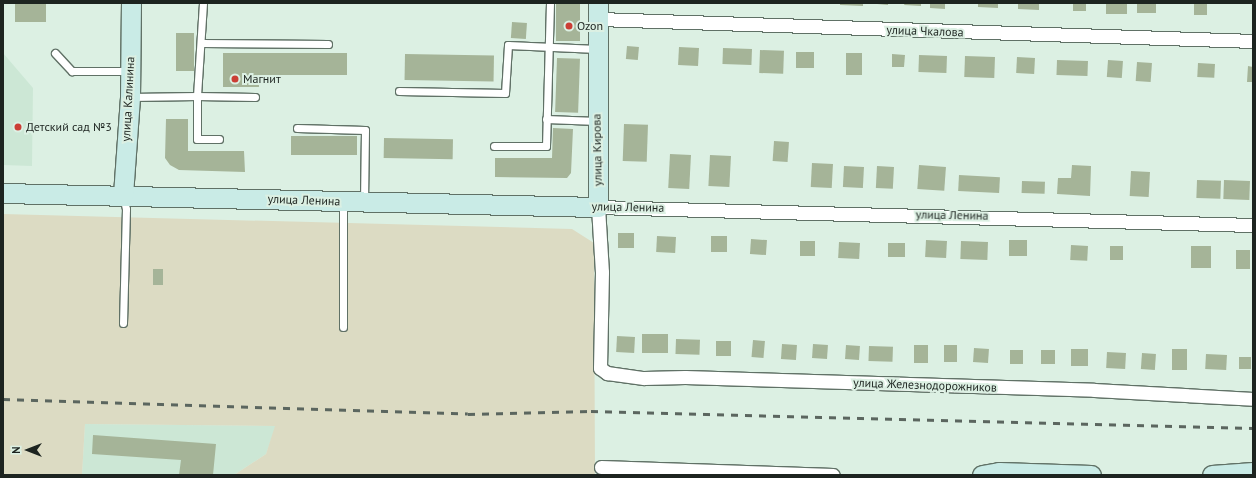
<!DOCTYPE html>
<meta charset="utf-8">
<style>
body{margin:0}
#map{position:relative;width:1256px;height:478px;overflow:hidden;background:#dcf0e3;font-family:"PT Sans",sans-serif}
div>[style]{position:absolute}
.built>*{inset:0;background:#cce7d5}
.green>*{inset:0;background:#dcdbc3}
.building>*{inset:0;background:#a5b498;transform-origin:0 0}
.roads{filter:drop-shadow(1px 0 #607166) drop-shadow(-1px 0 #607166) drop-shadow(0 1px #607166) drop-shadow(0 -1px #607166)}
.lane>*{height:7px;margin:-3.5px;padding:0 3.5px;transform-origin:3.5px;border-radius:3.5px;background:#fff}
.street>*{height:13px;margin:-6.5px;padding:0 6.5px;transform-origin:6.5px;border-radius:6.5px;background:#fff}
.secondary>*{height:19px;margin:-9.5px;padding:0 9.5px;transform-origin:9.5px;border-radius:9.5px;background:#c9ebe6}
.rail>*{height:3px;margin-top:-1.5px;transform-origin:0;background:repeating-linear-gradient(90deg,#5b665f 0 7px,transparent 0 14px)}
.dots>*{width:11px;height:11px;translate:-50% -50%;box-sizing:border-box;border:2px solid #dcf0e3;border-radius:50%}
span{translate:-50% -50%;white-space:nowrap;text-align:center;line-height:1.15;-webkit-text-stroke:4px #dcf0e3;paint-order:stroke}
.poi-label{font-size:12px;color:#1d2420}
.left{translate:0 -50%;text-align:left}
.street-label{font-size:12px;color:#1d2420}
.frame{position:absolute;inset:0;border:4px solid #1d2420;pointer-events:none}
.north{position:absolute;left:8px;top:430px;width:40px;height:40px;-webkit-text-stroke:3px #dcf0e3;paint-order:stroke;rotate:270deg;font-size:11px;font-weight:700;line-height:16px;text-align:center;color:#1d2420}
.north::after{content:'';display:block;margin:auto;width:14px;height:18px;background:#1d2420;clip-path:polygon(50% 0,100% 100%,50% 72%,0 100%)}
</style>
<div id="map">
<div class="built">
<div style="clip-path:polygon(3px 53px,33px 88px,32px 166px,3px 165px)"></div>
<div style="clip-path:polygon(85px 424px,276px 426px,266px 454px,234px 475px,82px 475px)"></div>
</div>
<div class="green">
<div style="clip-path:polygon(3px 214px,572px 229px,594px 243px,595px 475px,234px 475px,266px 454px,275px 426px,85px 424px,82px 475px,3px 475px)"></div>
</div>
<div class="building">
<div style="left:15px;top:3px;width:31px;height:19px"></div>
<div style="left:556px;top:3px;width:24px;height:38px"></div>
<div style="clip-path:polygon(840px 3px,863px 3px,863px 6px,840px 5px)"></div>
<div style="clip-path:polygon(877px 3px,888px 3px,888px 5px,877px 4px)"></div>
<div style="clip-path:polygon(905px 3px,921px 3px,921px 6px,904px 5px)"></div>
<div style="clip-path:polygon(930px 3px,945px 3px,945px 9px,930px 8px)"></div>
<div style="clip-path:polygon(978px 3px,998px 3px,998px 8px,978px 7px)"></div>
<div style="clip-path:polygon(1018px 3px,1039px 3px,1039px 10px,1018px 9px)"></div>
<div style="left:1073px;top:3px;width:13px;height:8px"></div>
<div style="left:1106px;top:3px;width:21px;height:11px"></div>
<div style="left:1137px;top:3px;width:19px;height:10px"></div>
<div style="left:1194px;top:3px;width:13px;height:12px"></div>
<div style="left:512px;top:22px;width:15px;height:16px;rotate:4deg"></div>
<div style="left:176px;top:33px;width:18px;height:38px"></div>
<div style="left:627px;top:46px;width:12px;height:13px;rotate:5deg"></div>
<div style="left:679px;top:47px;width:20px;height:18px;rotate:3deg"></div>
<div style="left:723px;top:48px;width:29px;height:16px;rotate:2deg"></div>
<div style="left:760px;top:50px;width:24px;height:23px;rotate:2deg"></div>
<div style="left:796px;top:52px;width:18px;height:16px"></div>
<div style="clip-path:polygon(223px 53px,347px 53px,347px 75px,259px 75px,259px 87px,223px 87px)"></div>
<div style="left:846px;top:53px;width:16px;height:22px"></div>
<div style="left:405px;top:54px;width:89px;height:26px;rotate:1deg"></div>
<div style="clip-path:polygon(892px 54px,905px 55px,904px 67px,892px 67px)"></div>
<div style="left:919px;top:55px;width:28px;height:17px;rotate:2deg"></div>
<div style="left:965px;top:56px;width:30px;height:21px;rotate:2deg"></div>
<div style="left:1017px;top:57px;width:18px;height:16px;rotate:3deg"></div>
<div style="left:557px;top:58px;width:23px;height:54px;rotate:2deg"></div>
<div style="left:1057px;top:60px;width:31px;height:15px;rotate:2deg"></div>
<div style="left:1108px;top:60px;width:15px;height:17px;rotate:4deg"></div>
<div style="left:1137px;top:62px;width:15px;height:19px;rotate:4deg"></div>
<div style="left:1198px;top:63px;width:17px;height:14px;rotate:3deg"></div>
<div style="clip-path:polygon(1248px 66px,1253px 67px,1253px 82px,1247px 82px)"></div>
<div style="clip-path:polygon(166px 119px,188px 119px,188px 151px,244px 151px,245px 172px,179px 170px,170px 165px,165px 158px)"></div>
<div style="left:624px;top:124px;width:24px;height:37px;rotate:2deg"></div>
<div style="clip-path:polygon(553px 128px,573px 129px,571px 173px,567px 178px,495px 177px,495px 158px,552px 158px)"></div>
<div style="left:291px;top:136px;width:66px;height:19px"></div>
<div style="left:384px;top:138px;width:69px;height:20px;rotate:1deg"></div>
<div style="left:774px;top:141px;width:15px;height:20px;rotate:4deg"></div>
<div style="left:670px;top:154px;width:21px;height:34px;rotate:3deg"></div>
<div style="left:710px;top:155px;width:21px;height:31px;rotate:3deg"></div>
<div style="left:812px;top:163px;width:21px;height:24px;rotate:3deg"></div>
<div style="left:919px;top:165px;width:27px;height:24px;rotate:4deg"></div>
<div style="clip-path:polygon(1072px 165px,1091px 166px,1090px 196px,1057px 194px,1058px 178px,1071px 178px)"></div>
<div style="left:844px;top:166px;width:20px;height:21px;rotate:3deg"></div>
<div style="left:877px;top:166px;width:17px;height:22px;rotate:3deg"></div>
<div style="left:1131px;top:171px;width:19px;height:25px;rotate:3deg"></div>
<div style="left:959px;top:175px;width:41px;height:16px;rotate:3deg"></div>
<div style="left:1197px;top:180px;width:24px;height:18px;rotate:2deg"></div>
<div style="left:1224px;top:180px;width:26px;height:19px;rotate:2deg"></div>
<div style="left:1022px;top:181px;width:23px;height:12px;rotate:2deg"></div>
<div style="left:618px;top:233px;width:16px;height:15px"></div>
<div style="left:657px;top:236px;width:19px;height:16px;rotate:3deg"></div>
<div style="left:711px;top:236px;width:16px;height:16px"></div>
<div style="left:751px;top:239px;width:16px;height:15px;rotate:4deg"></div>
<div style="left:926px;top:240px;width:21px;height:17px;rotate:3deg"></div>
<div style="left:1009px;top:240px;width:18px;height:16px"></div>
<div style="left:800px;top:241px;width:15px;height:15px"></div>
<div style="left:961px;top:241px;width:27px;height:18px;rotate:2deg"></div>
<div style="left:839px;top:242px;width:21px;height:16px;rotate:3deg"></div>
<div style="left:888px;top:243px;width:17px;height:14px"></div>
<div style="left:1071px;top:245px;width:17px;height:15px;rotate:3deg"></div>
<div style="left:1110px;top:246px;width:13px;height:14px"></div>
<div style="left:1191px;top:246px;width:20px;height:22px"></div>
<div style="left:1236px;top:250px;width:14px;height:19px"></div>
<div style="left:153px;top:269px;width:10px;height:16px"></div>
<div style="left:642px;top:334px;width:26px;height:19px"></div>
<div style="left:617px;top:336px;width:18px;height:16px;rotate:3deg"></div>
<div style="left:676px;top:339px;width:24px;height:15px;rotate:2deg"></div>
<div style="left:753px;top:340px;width:12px;height:17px;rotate:5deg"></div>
<div style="left:716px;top:341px;width:15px;height:15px"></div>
<div style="left:782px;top:344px;width:15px;height:15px;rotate:4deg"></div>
<div style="left:813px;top:344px;width:15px;height:14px;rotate:4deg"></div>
<div style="left:846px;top:345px;width:14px;height:14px;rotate:4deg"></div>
<div style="left:914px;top:345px;width:14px;height:18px"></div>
<div style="left:944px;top:345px;width:13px;height:17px"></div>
<div style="left:869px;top:346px;width:24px;height:15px;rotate:2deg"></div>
<div style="left:974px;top:348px;width:15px;height:14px;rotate:4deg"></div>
<div style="left:1071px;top:349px;width:17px;height:17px"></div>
<div style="left:1172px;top:349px;width:15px;height:21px"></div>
<div style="left:1010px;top:350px;width:13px;height:14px"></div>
<div style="left:1041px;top:350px;width:14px;height:14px"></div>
<div style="left:1107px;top:352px;width:19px;height:16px;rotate:3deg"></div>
<div style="left:1142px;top:353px;width:14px;height:16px;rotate:4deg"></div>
<div style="left:1206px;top:354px;width:21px;height:15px;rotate:3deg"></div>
<div style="left:1239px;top:357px;width:12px;height:12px"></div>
<div style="clip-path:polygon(93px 435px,216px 444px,213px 475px,179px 475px,181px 460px,92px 454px)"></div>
</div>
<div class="roads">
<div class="lane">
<div style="left:203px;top:3px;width:93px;rotate:93.7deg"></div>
<div style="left:197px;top:96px;width:58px;rotate:1deg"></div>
<div style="left:202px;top:43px;width:126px;rotate:0.5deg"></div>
<div style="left:55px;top:53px;width:25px;rotate:47deg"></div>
<div style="left:72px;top:71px;width:57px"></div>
<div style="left:399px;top:91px;width:106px;rotate:1.1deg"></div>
<div style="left:505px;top:93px;width:48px;rotate:-86.4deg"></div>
<div style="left:508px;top:45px;width:89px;rotate:2.6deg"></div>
<div style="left:130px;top:97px;width:67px;rotate:-0.9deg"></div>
<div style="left:197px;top:96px;width:43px;rotate:90deg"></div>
<div style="left:197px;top:139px;width:22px"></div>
<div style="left:546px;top:119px;width:51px;rotate:2.2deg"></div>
<div style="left:297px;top:128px;width:68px;rotate:1.7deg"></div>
<div style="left:365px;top:130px;width:70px;rotate:90.8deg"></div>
<div style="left:494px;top:146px;width:52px"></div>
<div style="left:546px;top:146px;width:143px;rotate:-88.4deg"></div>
<div style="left:343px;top:202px;width:125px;rotate:90deg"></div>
<div style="left:123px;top:323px;width:114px;rotate:-88.5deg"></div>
<div style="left:126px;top:209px;width:13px;rotate:-103deg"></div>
</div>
<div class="street">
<div style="left:598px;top:19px;width:655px;rotate:1.92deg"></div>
<div style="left:1253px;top:225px;width:655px;rotate:-178.43deg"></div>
<div style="left:598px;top:207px;width:65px;rotate:86.5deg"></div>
<div style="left:602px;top:272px;width:96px;rotate:91.2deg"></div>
<div style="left:600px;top:368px;width:9px;rotate:36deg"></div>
<div style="left:607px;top:373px;width:37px;rotate:8deg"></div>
<div style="left:644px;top:378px;width:41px;rotate:-1.4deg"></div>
<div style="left:685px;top:377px;width:409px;rotate:1.8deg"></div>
<div style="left:1094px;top:390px;width:159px;rotate:3.2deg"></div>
<div style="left:601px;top:467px;width:232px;rotate:2deg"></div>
</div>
<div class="secondary">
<div style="left:3px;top:193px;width:595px;rotate:1.35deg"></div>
<div style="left:598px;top:207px;width:204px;rotate:-90deg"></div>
<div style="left:123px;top:195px;width:98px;rotate:-85.9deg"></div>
<div style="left:130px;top:97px;width:94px;rotate:-89.4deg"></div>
<div style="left:982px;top:475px;width:17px;rotate:-10deg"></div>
<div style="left:999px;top:472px;width:92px;rotate:1.9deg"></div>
<div style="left:1212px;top:475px;width:41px;rotate:-4.2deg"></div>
</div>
</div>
<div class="rail">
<div style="left:3px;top:399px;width:465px;rotate:1.8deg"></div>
<div style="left:468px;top:414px;width:123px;rotate:-1.4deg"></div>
<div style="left:591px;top:411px;width:662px;rotate:1.47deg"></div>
</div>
<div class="dots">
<div style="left:569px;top:26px;background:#cb3e35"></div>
<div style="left:235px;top:79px;background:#cb3e35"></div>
<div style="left:18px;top:127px;background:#cb3e35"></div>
</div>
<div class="poi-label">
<span class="left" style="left:577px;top:26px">Ozon</span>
<span class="left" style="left:243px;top:79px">Магнит</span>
<span class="left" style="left:26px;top:127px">Детский сад №3</span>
</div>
<div class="street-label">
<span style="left:925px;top:31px;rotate:2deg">улица Чкалова</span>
<span style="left:128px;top:99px;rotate:-87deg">улица Калинина</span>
<span style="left:597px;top:150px;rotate:-91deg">улица Кирова</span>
<span style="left:304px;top:200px;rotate:2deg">улица Ленина</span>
<span style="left:628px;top:207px;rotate:1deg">улица Ленина</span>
<span style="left:952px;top:215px;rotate:1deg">улица Ленина</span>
<span style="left:925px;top:385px;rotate:2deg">улица Железнодорожников</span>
</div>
<div class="frame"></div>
<div class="north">N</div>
</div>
